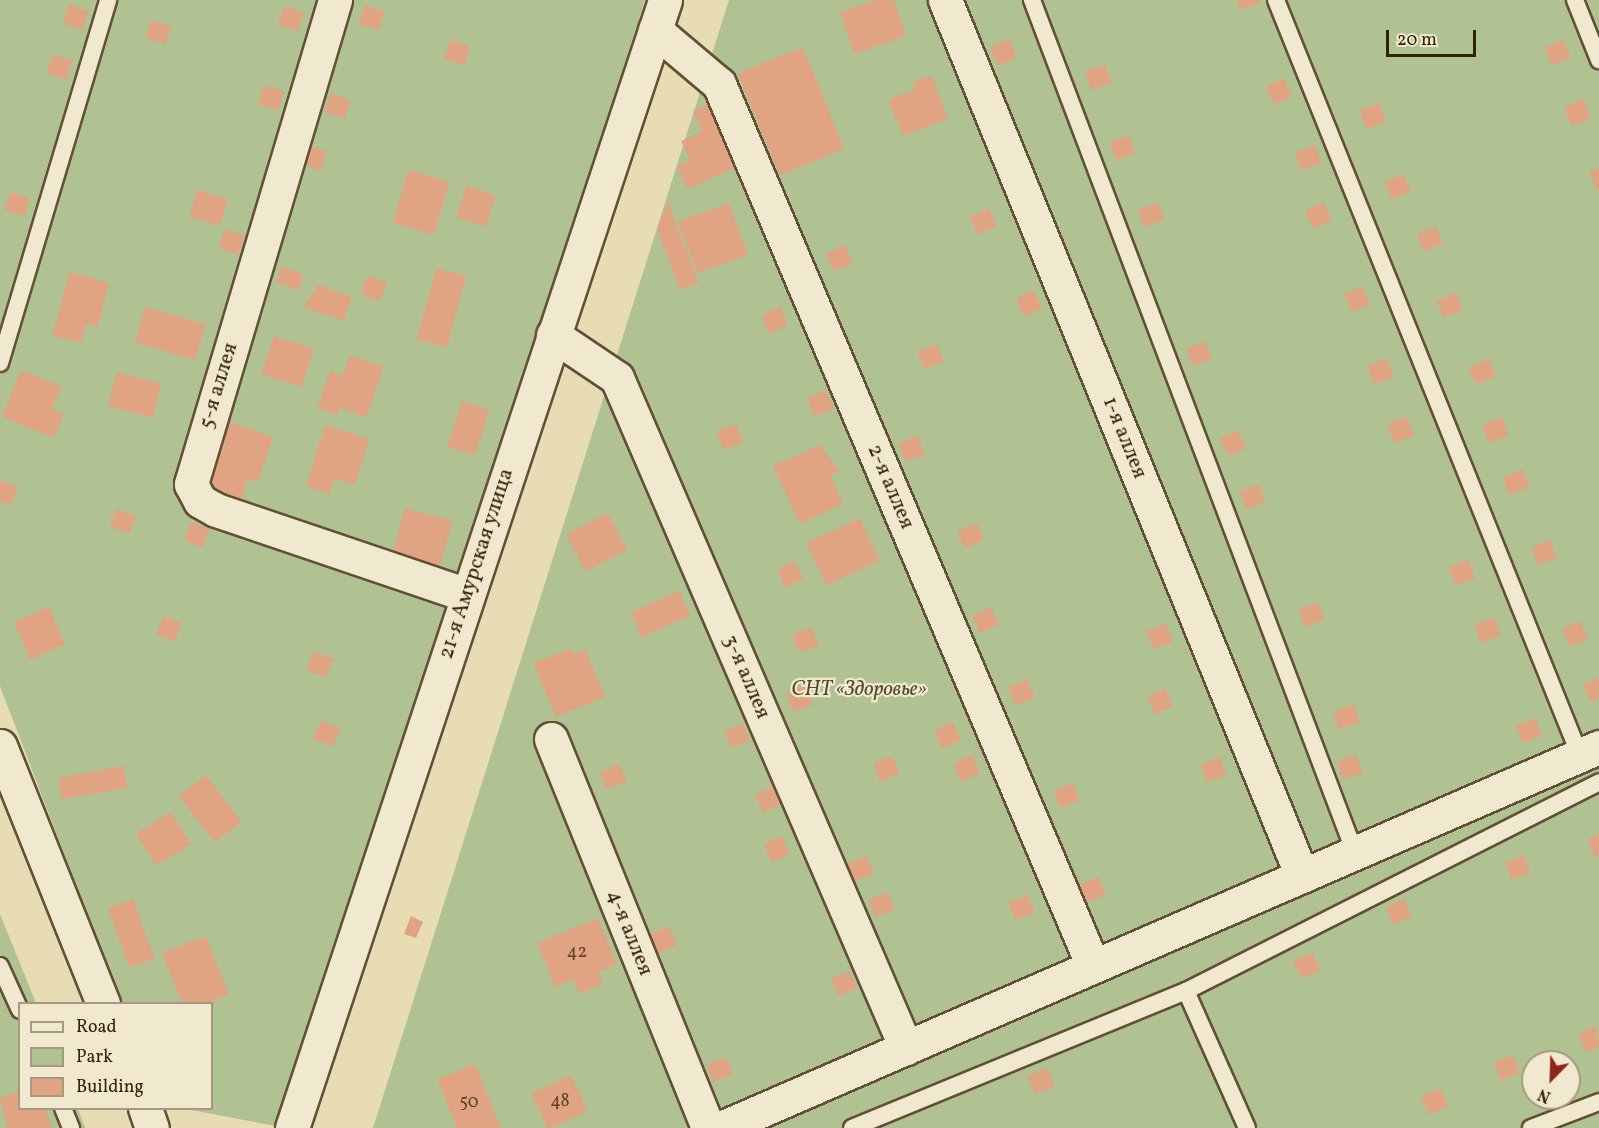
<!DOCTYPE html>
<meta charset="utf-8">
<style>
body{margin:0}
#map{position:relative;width:1599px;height:1128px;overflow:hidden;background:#e8dcb5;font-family:Vollkorn,serif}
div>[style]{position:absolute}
.green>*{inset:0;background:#b0c292}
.building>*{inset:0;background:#e0a483;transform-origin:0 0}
.roads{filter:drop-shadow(2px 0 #615033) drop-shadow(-2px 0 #615033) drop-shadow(0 2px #615033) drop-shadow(0 -2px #615033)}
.service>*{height:16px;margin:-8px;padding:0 8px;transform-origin:8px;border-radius:8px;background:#f0e8cf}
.minor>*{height:33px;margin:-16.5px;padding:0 16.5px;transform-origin:16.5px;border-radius:16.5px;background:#f0e8cf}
.secondary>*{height:33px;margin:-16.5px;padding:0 16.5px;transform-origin:16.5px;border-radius:16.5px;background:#f0e8cf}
span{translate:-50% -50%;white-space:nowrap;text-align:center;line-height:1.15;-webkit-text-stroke:4.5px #f0e8cf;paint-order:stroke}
.number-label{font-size:18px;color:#5f4227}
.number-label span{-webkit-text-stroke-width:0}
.street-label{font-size:21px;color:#342208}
.park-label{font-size:21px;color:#534a2a;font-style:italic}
.legend{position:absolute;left:18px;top:1002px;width:195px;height:108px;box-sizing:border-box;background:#f0e8cf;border:2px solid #a5997f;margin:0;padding:8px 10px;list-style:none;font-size:18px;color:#342208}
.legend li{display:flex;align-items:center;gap:12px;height:30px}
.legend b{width:30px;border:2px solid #a5997f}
.north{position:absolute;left:1521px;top:1050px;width:60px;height:60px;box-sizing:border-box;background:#f0e8cf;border:2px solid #a5997f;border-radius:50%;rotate:203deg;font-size:16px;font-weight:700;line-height:24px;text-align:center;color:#342208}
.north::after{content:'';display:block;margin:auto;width:21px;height:27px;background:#8f2418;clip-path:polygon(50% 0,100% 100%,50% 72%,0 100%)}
.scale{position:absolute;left:1386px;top:30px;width:90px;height:27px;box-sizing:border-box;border:3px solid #342208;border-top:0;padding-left:8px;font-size:18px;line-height:21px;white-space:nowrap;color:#342208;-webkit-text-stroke:4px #f0e8cf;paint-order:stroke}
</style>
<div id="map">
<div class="green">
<div style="clip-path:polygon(0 0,645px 0,286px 1128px,186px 1109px,212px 1108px,212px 1004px,121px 1003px,0 686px)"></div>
<div style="clip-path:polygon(evenodd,729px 0,1599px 0,1599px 1128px,373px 1128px,729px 0,1533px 1062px,1569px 1062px,1569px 1098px,1533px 1098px,1533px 1062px)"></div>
<div style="clip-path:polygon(0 914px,36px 1003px,20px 1004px,20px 1108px,78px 1109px,85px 1128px,0 1128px)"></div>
</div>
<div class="building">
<div style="clip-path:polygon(875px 0,894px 0,906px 36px,854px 54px,840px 12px)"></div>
<div style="clip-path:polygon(1237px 0,1259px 0,1260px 3px,1241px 10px)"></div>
<div style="left:69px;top:4px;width:21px;height:20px;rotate:19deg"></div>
<div style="left:365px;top:5px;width:21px;height:20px;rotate:17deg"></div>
<div style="left:284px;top:6px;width:21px;height:20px;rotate:19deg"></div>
<div style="left:151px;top:20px;width:21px;height:19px;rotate:17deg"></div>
<div style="left:1009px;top:39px;width:20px;height:21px;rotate:66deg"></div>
<div style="left:1563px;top:39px;width:20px;height:21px;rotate:66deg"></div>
<div style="left:450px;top:40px;width:21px;height:20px;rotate:17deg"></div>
<div style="left:803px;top:47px;width:110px;height:70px;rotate:68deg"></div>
<div style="left:53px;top:54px;width:21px;height:20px;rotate:19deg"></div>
<div style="left:1105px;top:64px;width:20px;height:22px;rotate:70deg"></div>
<div style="clip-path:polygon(932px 75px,948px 119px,903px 136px,888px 99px,915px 90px,912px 82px)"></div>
<div style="left:1284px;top:78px;width:20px;height:20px;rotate:66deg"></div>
<div style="left:264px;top:85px;width:21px;height:20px;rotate:17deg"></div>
<div style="left:331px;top:93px;width:21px;height:20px;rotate:19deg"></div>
<div style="left:1583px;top:99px;width:21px;height:21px;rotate:67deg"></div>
<div style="clip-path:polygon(717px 100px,746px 163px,687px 189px,677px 166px,690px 160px,681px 141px,702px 132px,693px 111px)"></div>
<div style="left:1379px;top:103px;width:20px;height:21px;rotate:70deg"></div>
<div style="left:1129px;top:135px;width:19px;height:21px;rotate:69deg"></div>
<div style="left:307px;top:145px;width:21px;height:20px;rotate:19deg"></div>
<div style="left:1315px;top:145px;width:19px;height:22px;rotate:69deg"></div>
<div style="clip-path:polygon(1599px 168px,1599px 189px,1597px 190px,1589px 172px)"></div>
<div style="left:408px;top:170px;width:43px;height:55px;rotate:16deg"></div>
<div style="left:1404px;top:174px;width:19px;height:21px;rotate:69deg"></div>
<div style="left:466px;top:186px;width:31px;height:33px;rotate:17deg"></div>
<div style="left:197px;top:190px;width:32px;height:28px;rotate:16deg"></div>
<div style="left:10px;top:192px;width:21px;height:19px;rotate:17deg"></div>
<div style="clip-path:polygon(668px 201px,699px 283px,680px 290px,657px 229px)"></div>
<div style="left:1158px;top:202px;width:19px;height:22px;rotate:69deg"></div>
<div style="left:1324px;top:202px;width:20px;height:21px;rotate:66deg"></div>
<div style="left:729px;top:203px;width:55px;height:54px;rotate:70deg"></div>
<div style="left:989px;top:208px;width:20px;height:21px;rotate:66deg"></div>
<div style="left:1436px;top:226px;width:19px;height:21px;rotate:69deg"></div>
<div style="left:225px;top:229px;width:21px;height:20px;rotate:19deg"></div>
<div style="left:845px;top:245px;width:20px;height:21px;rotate:66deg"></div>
<div style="left:282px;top:266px;width:24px;height:17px;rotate:22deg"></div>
<div style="left:436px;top:268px;width:31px;height:74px;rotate:15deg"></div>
<div style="clip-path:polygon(70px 272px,109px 283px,98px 327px,86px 324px,81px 343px,52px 335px)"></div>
<div style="left:368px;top:275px;width:21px;height:20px;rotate:23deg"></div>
<div style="clip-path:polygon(318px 285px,352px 297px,343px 321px,304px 307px)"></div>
<div style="left:1362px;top:286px;width:20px;height:20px;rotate:66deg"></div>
<div style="left:1034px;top:290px;width:20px;height:20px;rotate:66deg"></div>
<div style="left:1456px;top:293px;width:18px;height:21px;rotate:68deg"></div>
<div style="left:145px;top:307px;width:63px;height:37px;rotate:16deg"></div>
<div style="left:780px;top:307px;width:20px;height:21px;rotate:66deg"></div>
<div style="left:274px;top:336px;width:42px;height:40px;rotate:18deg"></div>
<div style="left:1205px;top:341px;width:19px;height:20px;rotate:69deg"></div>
<div style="left:937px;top:344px;width:19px;height:21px;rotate:69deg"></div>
<div style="clip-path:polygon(350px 355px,384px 367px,366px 417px,340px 408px,337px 415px,317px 408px,330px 371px,343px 376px)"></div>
<div style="left:1386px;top:358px;width:20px;height:21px;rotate:66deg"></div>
<div style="left:1489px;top:359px;width:19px;height:22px;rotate:69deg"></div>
<div style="clip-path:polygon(21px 370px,62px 387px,52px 409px,64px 414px,54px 438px,2px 417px)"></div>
<div style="left:117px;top:372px;width:46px;height:35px;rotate:15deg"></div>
<div style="left:826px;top:390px;width:20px;height:21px;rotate:66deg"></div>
<div style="left:462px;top:401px;width:29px;height:48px;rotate:18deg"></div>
<div style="left:1406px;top:416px;width:21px;height:21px;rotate:67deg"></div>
<div style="left:1502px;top:417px;width:20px;height:21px;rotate:70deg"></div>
<div style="clip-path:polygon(227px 421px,273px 437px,258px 482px,248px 479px,241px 502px,211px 492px,213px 485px,206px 483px)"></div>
<div style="left:736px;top:424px;width:20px;height:21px;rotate:70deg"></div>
<div style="clip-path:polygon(325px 425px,369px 439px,355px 485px,334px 478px,329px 494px,306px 486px)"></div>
<div style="left:1238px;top:430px;width:20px;height:20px;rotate:66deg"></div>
<div style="left:918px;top:436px;width:20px;height:21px;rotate:70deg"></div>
<div style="clip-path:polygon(820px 445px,840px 471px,830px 475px,843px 504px,800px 524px,773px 466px)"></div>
<div style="left:1523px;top:469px;width:19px;height:22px;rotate:69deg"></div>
<div style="clip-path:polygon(0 480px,18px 487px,11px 505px,0 501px)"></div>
<div style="left:1259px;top:484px;width:19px;height:21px;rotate:69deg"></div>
<div style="left:405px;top:508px;width:49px;height:52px;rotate:15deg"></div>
<div style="left:116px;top:509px;width:21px;height:19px;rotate:19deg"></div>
<div style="left:608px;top:513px;width:42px;height:47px;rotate:63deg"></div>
<div style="left:860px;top:518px;width:47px;height:59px;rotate:65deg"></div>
<div style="left:191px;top:522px;width:20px;height:20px;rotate:20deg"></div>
<div style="left:977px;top:523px;width:19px;height:21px;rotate:69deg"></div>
<div style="left:1550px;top:540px;width:19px;height:20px;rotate:69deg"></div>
<div style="clip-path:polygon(1468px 559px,1475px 578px,1456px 585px,1448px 568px)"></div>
<div style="left:795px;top:561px;width:20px;height:20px;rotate:66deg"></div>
<div style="left:679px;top:591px;width:27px;height:53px;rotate:66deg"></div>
<div style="left:1318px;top:602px;width:19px;height:21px;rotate:69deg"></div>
<div style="left:49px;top:607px;width:41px;height:38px;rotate:67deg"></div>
<div style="left:991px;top:607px;width:20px;height:21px;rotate:66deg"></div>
<div style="left:163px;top:616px;width:20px;height:20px;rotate:20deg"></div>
<div style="left:1494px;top:617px;width:20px;height:21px;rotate:70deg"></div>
<div style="left:1580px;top:621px;width:20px;height:20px;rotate:66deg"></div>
<div style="clip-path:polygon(1166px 623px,1173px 642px,1154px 649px,1146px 632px)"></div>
<div style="left:812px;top:627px;width:20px;height:21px;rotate:70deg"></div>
<div style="clip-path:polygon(571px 648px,573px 654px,585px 649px,605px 697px,556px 717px,533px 663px)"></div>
<div style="left:314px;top:651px;width:21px;height:20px;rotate:23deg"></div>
<div style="clip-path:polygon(1599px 677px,1599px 698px,1590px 702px,1583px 684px)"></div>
<div style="left:1027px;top:679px;width:20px;height:21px;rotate:66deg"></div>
<div style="left:806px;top:686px;width:20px;height:21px;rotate:70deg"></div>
<div style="left:1165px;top:688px;width:20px;height:20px;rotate:66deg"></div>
<div style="left:1353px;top:704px;width:19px;height:22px;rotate:69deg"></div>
<div style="left:1535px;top:718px;width:19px;height:21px;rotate:69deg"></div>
<div style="left:321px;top:720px;width:21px;height:20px;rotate:23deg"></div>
<div style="left:953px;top:722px;width:20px;height:21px;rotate:66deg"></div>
<div style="left:743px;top:723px;width:19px;height:20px;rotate:69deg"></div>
<div style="left:1356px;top:754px;width:20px;height:21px;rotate:70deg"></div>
<div style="left:972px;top:755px;width:20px;height:21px;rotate:66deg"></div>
<div style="clip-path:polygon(892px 756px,900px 773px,880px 782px,873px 763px)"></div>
<div style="left:1220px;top:757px;width:19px;height:21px;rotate:69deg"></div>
<div style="left:620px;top:764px;width:19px;height:22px;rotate:69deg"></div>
<div style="left:124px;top:766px;width:22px;height:67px;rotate:80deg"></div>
<div style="left:206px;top:775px;width:59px;height:34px;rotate:53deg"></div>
<div style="left:1073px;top:783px;width:19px;height:21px;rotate:69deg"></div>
<div style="left:774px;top:786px;width:20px;height:21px;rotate:66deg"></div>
<div style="left:171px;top:812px;width:38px;height:41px;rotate:58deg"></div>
<div style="clip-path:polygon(1599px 834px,1599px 856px,1595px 857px,1588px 839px)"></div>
<div style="left:782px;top:836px;width:20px;height:20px;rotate:66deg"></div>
<div style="left:1524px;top:855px;width:19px;height:20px;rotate:69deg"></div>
<div style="left:867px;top:856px;width:19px;height:22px;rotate:69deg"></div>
<div style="left:1099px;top:877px;width:19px;height:22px;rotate:69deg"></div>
<div style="left:888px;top:892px;width:19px;height:21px;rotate:69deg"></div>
<div style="left:1028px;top:895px;width:19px;height:21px;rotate:69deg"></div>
<div style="left:133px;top:899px;width:63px;height:27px;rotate:70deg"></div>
<div style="left:1404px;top:899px;width:19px;height:20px;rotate:65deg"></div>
<div style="clip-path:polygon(411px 916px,423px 922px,416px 938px,404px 934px)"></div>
<div style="clip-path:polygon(598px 918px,617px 964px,598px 972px,603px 984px,579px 994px,573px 979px,555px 987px,537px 943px)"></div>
<div style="left:669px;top:926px;width:21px;height:21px;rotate:67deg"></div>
<div style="clip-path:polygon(206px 936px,229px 994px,205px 1004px,182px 1004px,162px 953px)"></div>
<div style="clip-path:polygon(1313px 952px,1320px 971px,1301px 978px,1293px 961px)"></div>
<div style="left:850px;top:971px;width:19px;height:20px;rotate:69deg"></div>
<div style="clip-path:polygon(1597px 1026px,1599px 1047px,1586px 1052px,1578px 1034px)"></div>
<div style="left:1513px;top:1055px;width:19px;height:21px;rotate:69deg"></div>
<div style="left:726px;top:1057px;width:19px;height:21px;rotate:69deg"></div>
<div style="clip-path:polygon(475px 1064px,501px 1128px,457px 1128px,437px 1079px)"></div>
<div style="left:1048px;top:1068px;width:20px;height:22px;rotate:70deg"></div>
<div style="left:571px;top:1075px;width:40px;height:44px;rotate:65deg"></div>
<div style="left:1440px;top:1088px;width:20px;height:21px;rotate:66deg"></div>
<div style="clip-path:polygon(20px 1091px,20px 1108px,45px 1108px,52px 1128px,7px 1128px,0 1098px)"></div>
</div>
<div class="roads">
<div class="service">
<div style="left:1032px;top:0;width:912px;rotate:69.26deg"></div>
<div style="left:1276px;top:0;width:815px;rotate:68.09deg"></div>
<div style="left:1575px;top:0;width:65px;rotate:68.2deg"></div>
<div style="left:0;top:363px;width:379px;rotate:-73.4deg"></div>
<div style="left:0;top:966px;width:48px;rotate:65.6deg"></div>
<div style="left:1186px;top:991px;width:150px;rotate:66deg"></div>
<div style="left:63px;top:1108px;width:22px;rotate:68deg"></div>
<div style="left:852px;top:1128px;width:361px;rotate:-22.3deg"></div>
<div style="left:1186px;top:991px;width:463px;rotate:-26.8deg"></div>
<div style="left:1531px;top:1128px;width:73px;rotate:-20.9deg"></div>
</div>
<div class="minor">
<div style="left:335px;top:0;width:505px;rotate:106.57deg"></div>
<div style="left:191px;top:484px;width:19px;rotate:62deg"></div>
<div style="left:200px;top:501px;width:18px;rotate:29deg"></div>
<div style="left:216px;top:510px;width:265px;rotate:18.7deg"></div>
<div style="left:945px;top:0;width:946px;rotate:67.83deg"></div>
<div style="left:655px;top:30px;width:84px;rotate:40.2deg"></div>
<div style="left:719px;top:84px;width:958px;rotate:67.02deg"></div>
<div style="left:553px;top:335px;width:77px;rotate:33.9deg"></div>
<div style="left:617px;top:378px;width:730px;rotate:66.67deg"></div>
<div style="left:551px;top:739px;width:419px;rotate:68deg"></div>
<div style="left:0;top:746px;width:278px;rotate:68.2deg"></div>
<div style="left:145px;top:1108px;width:21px;rotate:71deg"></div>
<div style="left:721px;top:1128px;width:957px;rotate:-23.46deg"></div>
</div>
<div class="secondary">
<div style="left:292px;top:1128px;width:1188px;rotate:-71.7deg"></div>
</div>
</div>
<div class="number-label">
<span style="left:577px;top:953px">42</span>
<span style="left:560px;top:1102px">48</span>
<span style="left:469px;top:1103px">50</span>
</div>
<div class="street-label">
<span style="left:219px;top:386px;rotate:-73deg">5-я аллея</span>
<span style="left:1124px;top:438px;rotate:68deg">1-я аллея</span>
<span style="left:890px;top:487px;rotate:67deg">2-я аллея</span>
<span style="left:477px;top:564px;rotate:-72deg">21-я Амурская улица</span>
<span style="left:746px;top:677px;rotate:67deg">3-я аллея</span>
<span style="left:629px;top:933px;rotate:68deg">4-я аллея</span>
</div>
<div class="park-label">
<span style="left:859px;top:690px">СНТ «Здоровье»</span>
</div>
<ul class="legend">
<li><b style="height:8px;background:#f0e8cf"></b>Road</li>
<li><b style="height:16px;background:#b0c292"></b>Park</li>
<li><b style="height:16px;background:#e0a483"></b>Building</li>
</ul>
<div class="north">N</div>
<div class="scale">20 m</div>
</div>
